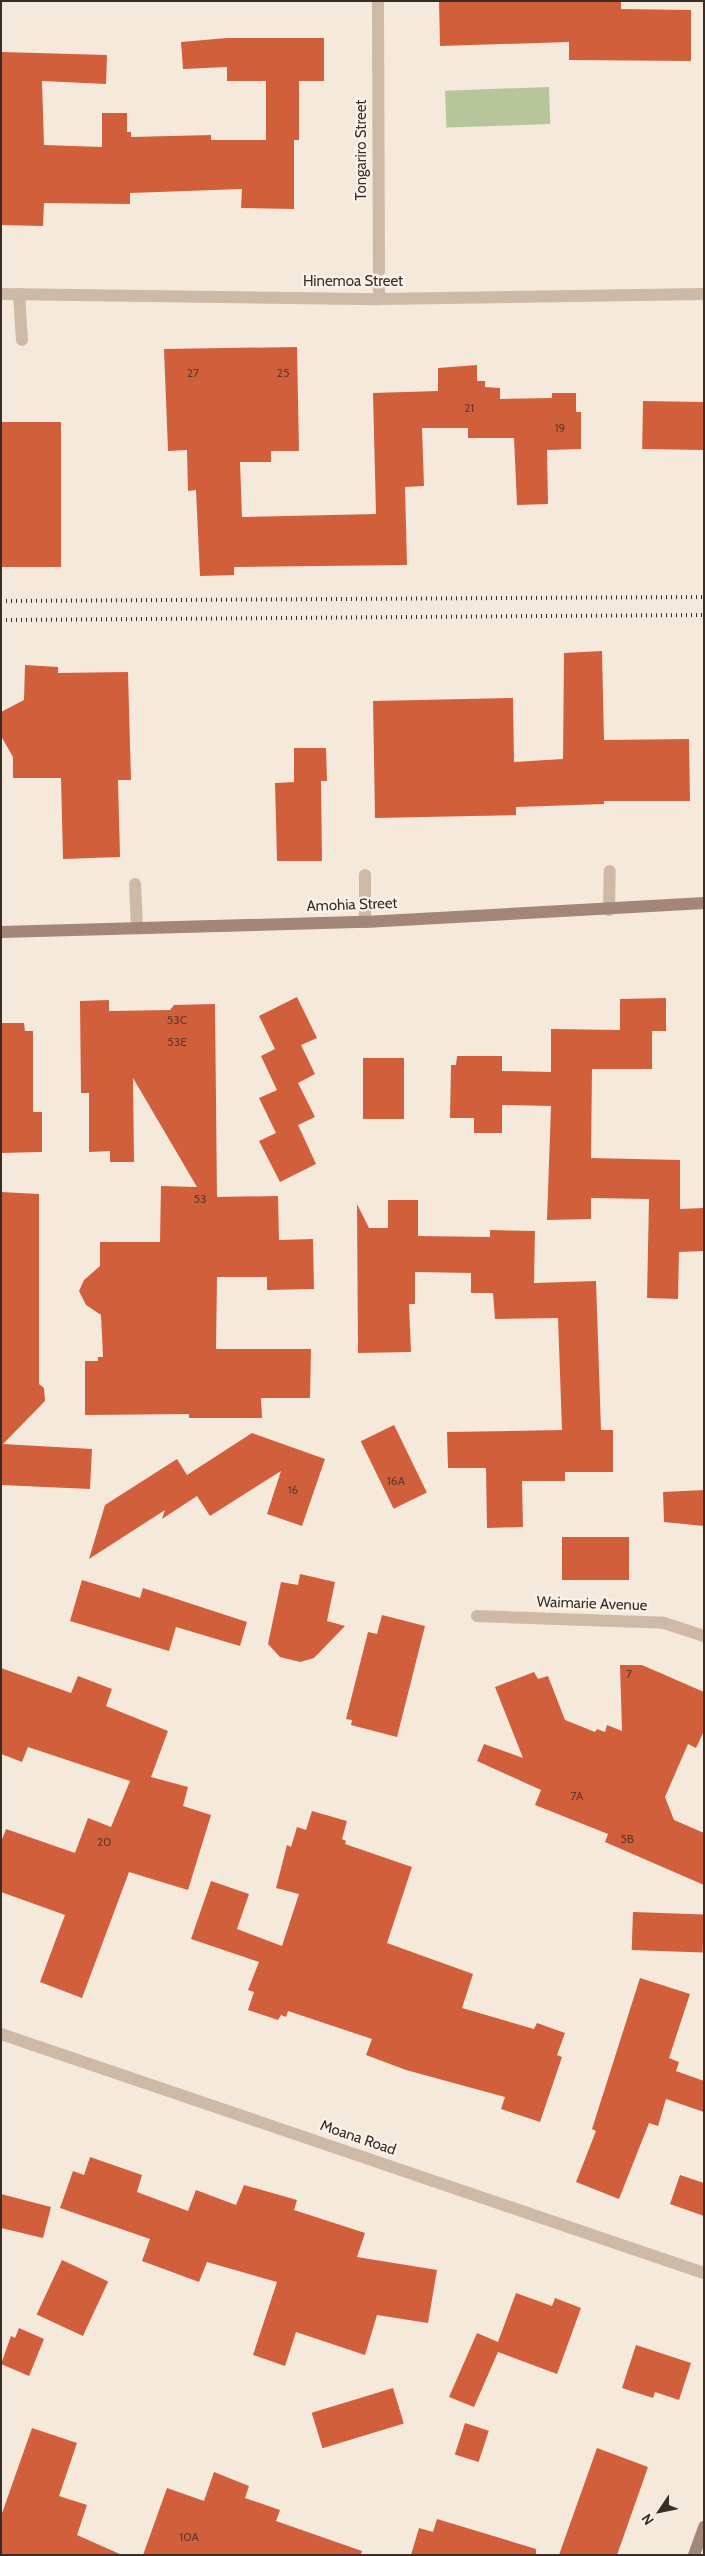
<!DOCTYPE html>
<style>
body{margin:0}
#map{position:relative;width:705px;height:2556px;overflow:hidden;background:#f5e9db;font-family:Cabin,sans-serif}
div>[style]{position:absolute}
.green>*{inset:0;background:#b7c59a;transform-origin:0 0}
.building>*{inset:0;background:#d25f3c;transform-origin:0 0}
.lane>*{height:12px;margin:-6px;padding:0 6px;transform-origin:6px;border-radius:6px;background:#ceb8a6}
.street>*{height:12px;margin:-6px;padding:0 6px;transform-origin:6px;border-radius:6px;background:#ceb8a6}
.secondary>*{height:12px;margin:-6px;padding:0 6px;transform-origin:6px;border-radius:6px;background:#a28677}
.rail>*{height:4px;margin-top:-2px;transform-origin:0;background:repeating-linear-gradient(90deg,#392d28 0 1px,transparent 0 5px)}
span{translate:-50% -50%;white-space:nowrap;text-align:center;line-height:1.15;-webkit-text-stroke:4.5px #fbf3e9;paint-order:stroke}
.number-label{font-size:12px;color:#5f3a2d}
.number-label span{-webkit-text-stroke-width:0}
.street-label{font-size:15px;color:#392d28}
.frame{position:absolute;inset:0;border:2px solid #392d28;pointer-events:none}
.north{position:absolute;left:635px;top:2486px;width:50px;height:50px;-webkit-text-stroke:4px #fbf3e9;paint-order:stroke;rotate:236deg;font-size:14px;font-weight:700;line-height:20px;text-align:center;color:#392d28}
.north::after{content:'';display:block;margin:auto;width:18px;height:22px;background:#392d28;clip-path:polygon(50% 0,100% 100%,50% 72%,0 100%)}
</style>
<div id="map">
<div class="green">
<div style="left:549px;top:87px;width:37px;height:104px;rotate:88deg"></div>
</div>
<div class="building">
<div style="clip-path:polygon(439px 1px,621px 1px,621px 9px,691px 10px,691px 61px,569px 60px,569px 42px,440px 46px)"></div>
<div style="clip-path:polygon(227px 38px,324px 38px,324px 81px,299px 81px,299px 140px,294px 140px,294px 209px,241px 208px,242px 189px,130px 193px,130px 204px,44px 203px,43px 226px,1px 225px,1px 52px,107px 55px,106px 84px,42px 81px,44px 145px,102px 147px,102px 113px,127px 113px,127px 132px,131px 132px,131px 137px,211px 135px,211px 140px,266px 140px,266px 81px,227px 81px,227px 67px,183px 69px,181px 42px)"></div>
<div style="clip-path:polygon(297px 347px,299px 451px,271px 451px,271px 462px,240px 462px,242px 517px,376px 514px,373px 393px,438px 391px,438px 368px,477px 365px,477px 381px,485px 381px,485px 387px,500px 388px,500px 399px,552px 398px,552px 393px,576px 393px,576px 412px,581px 412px,581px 449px,547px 450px,548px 504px,517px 505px,514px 438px,468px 438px,468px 428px,422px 428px,424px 486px,405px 487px,407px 565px,234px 567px,234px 575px,200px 576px,196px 490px,188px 491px,187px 450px,168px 451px,164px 349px)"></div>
<div style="left:643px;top:401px;width:61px;height:48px;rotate:1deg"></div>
<div style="left:1px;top:422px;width:60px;height:145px"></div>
<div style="clip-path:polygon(602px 651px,604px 740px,689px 739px,690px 801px,604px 801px,604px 804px,516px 807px,516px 815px,375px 818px,373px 701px,513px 698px,514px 762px,563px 759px,564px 653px)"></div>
<div style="clip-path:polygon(25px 665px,58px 667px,58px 673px,128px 672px,131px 780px,118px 780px,120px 857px,63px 859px,61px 778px,13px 778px,13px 757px,1px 736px,1px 712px,24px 700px)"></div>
<div style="clip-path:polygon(294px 748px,326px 748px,327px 781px,321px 781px,322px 861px,277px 861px,275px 783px,294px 782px)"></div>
<div style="clip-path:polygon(297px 997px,317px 1038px,301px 1045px,315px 1074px,298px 1083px,315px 1117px,298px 1125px,316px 1164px,280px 1182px,259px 1141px,276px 1133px,259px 1098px,277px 1090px,261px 1056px,275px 1049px,259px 1016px)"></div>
<div style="clip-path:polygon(666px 998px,666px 1031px,652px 1031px,652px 1069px,592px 1069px,591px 1158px,680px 1160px,680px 1209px,704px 1208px,704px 1251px,679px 1252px,678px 1299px,647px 1298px,649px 1199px,591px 1198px,591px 1219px,547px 1220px,551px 1106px,502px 1105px,502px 1133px,474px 1133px,474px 1118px,450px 1118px,451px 1065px,456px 1065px,457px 1056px,502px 1056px,502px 1071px,551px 1072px,551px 1029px,620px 1030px,620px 999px)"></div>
<div style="clip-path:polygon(109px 1000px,109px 1011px,170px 1010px,174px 1005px,215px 1004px,217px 1197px,278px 1196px,279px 1240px,313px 1239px,314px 1289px,267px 1290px,267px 1277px,217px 1277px,216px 1349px,311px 1349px,310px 1398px,261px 1398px,262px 1418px,189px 1418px,189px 1414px,85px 1415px,85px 1361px,98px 1361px,98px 1357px,103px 1357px,101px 1315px,86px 1305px,79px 1291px,84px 1280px,100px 1266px,100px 1242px,160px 1242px,161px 1186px,197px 1187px,133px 1078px,134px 1162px,110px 1162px,110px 1151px,89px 1152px,89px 1093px,81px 1093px,80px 1001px)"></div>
<div style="clip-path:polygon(1px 1023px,24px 1023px,25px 1031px,33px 1031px,33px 1112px,42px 1112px,42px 1152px,1px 1153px)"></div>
<div style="left:363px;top:1058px;width:41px;height:61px"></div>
<div style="clip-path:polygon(1px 1192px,39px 1194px,39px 1384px,44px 1388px,45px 1401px,3px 1444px,92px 1449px,90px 1489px,1px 1485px)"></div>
<div style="clip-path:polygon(388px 1200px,418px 1200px,418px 1236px,490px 1237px,490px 1230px,535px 1231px,534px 1283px,596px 1281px,601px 1430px,613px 1430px,613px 1472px,565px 1472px,565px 1481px,522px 1481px,523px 1527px,487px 1528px,486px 1468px,448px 1468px,447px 1432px,562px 1430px,558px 1318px,495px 1319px,493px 1293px,471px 1293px,471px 1273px,415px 1272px,415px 1304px,409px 1304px,411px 1352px,358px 1353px,357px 1204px,369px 1228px,388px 1228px)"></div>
<div style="left:394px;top:1425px;width:75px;height:37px;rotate:64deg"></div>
<div style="clip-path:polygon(252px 1433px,325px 1459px,302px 1526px,267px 1514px,281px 1471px,210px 1516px,197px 1496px,162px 1519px,165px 1510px,89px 1559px,105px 1505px,177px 1459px,187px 1475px)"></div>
<div style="clip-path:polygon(704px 1490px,704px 1526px,664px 1522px,663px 1492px)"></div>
<div style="left:562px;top:1537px;width:67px;height:43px"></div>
<div style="clip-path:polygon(300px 1574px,335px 1582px,327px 1621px,345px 1626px,314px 1658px,300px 1662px,280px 1657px,268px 1644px,281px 1582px,298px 1585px)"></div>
<div style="clip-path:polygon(82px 1580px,140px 1598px,143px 1588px,247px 1622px,240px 1646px,176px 1627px,169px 1651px,70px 1621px)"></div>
<div style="clip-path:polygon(382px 1615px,425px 1626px,397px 1737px,351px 1725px,352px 1720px,346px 1719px,368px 1632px,377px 1634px)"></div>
<div style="clip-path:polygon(620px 1665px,642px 1665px,704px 1692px,704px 1731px,696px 1748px,688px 1744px,665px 1797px,674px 1820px,704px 1833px,704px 1885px,605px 1842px,608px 1834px,535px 1805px,541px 1790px,477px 1761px,484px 1744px,523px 1758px,495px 1687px,534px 1672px,538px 1679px,548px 1676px,565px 1720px,595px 1732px,597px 1729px,605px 1732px,607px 1725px,622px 1731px)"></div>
<div style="clip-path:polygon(1px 1668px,71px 1693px,78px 1676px,112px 1689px,106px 1706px,168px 1731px,151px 1777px,188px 1787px,183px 1806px,211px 1815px,188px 1890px,129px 1872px,82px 1998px,40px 1982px,65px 1915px,1px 1892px,1px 1842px,6px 1829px,75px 1853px,88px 1818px,111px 1827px,130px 1781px,28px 1747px,22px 1762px,1px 1754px)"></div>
<div style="clip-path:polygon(312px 1811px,347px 1821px,342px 1839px,346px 1841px,345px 1844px,412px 1867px,387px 1943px,473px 1974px,462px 2008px,534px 2029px,537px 2023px,565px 2033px,557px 2055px,562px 2057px,540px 2122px,501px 2109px,505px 2097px,406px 2070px,366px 2055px,372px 2039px,288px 2011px,286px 2017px,281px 2015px,278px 2020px,248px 2010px,254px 1992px,248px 1990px,259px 1962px,191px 1939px,211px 1881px,249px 1894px,237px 1929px,282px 1946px,299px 1894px,276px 1888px,287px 1845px,291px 1847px,297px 1827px,306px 1830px)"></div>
<div style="left:633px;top:1912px;width:71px;height:38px;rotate:2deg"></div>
<div style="clip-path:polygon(640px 1978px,690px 1994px,669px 2058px,679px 2062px,676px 2071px,704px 2081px,704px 2112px,666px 2099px,658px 2126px,649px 2123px,619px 2199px,576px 2182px,596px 2131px,592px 2129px)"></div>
<div style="clip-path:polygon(90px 2157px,142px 2175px,137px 2192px,188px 2211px,196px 2190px,236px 2205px,244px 2185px,297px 2200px,294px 2210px,365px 2233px,357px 2257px,437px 2270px,428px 2323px,377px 2315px,365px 2355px,296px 2332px,285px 2366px,253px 2355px,277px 2282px,207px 2262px,199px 2282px,142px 2261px,150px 2239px,60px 2208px,73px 2171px,84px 2175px)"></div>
<div style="clip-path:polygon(680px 2175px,704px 2183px,704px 2216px,670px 2204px)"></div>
<div style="clip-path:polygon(1px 2194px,51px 2207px,43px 2238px,1px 2228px)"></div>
<div style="left:62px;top:2260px;width:51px;height:60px;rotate:25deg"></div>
<div style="clip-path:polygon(516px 2293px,552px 2306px,555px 2298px,581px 2308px,557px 2374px,498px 2352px,474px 2407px,449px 2397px,477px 2333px,498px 2342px)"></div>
<div style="clip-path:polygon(19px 2328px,44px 2339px,29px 2376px,1px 2364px,11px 2336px,15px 2338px)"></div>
<div style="clip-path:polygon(636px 2345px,691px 2363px,679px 2400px,655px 2392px,653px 2398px,622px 2388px)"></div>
<div style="left:393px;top:2388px;width:37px;height:85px;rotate:73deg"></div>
<div style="left:465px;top:2423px;width:25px;height:33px;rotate:18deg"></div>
<div style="clip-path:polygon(32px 2428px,77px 2443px,59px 2496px,87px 2505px,77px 2535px,122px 2555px,1px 2555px,1px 2516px)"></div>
<div style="clip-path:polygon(597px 2448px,648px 2467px,617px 2555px,559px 2555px)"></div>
<div style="clip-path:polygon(214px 2472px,249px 2486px,245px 2498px,280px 2510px,276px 2521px,362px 2551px,361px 2555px,143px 2555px,167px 2488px,204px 2501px)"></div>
<div style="clip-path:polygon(437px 2519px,536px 2549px,536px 2555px,411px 2555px,419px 2528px,433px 2532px)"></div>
</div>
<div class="lane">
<div style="left:19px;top:294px;width:46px;rotate:86.3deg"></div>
<div style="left:365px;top:875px;width:47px;rotate:90deg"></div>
<div style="left:135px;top:884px;width:42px;rotate:87.3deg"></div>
<div style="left:609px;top:910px;width:39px;rotate:-89deg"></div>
</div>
<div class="street">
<div style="left:378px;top:1px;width:298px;rotate:89.8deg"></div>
<div style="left:1px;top:294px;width:378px;rotate:0.8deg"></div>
<div style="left:379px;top:299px;width:325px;rotate:-0.9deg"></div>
<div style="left:477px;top:1616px;width:187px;rotate:2.1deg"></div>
<div style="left:664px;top:1623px;width:42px;rotate:18deg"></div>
<div style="left:1px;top:2034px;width:743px;rotate:18.78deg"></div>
</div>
<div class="secondary">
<div style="left:1px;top:932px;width:364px;rotate:-1.6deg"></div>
<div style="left:365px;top:922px;width:340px;rotate:-3.2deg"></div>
<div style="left:694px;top:2555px;width:30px;rotate:-70deg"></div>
</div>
<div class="rail">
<div style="left:1px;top:601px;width:703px;rotate:-0.33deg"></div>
<div style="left:1px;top:620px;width:703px;rotate:-0.41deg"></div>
</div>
<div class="number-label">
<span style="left:193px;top:373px">27</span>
<span style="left:283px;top:373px">25</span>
<span style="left:469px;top:408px">21</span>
<span style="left:560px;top:428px">19</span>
<span style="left:177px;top:1020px">53C</span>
<span style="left:177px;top:1042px">53E</span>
<span style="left:200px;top:1199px">53</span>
<span style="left:396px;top:1481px">16A</span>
<span style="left:293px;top:1490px">16</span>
<span style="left:629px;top:1674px">7</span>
<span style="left:577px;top:1796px">7A</span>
<span style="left:627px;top:1839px">5B</span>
<span style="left:104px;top:1842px">20</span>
<span style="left:189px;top:2537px">10A</span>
</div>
<div class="street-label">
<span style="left:362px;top:150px;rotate:-90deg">Tongariro Street</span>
<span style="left:353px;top:282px">Hinemoa Street</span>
<span style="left:352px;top:905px;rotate:-2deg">Amohia Street</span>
<span style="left:592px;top:1604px;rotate:2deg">Waimarie Avenue</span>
<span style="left:358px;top:2138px;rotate:19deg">Moana Road</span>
</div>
<div class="frame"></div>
<div class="north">N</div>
</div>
